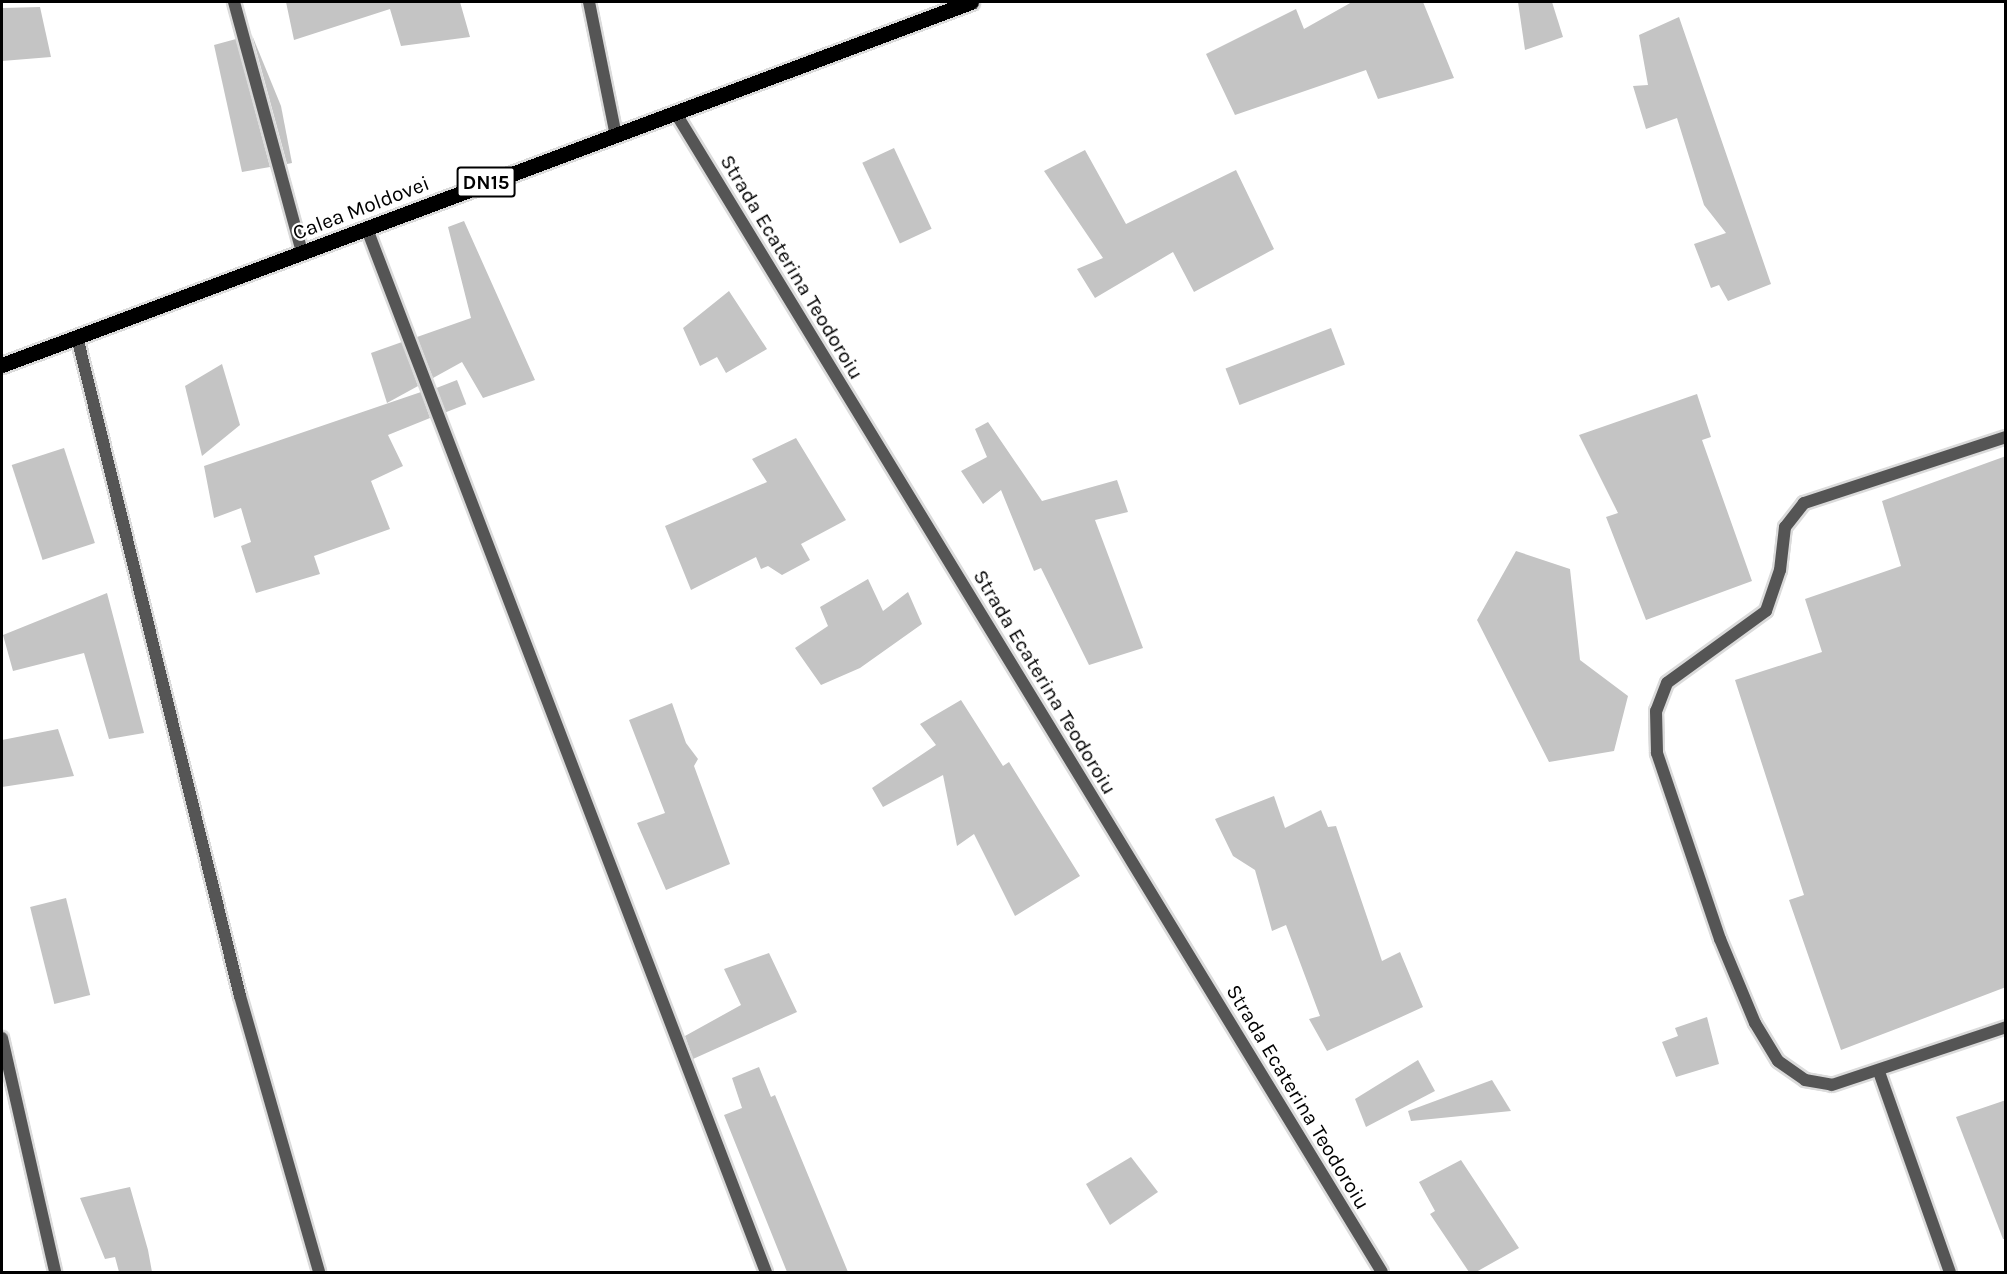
<!DOCTYPE html>
<style>
body{margin:0}
#map{position:relative;width:2007px;height:1274px;overflow:hidden;background:#fff;font-family:Karla,sans-serif}
div>[style]{position:absolute}
.building>*{inset:0;background:#c4c4c4;transform-origin:0 0}
.roads{filter:drop-shadow(2px 0 #dbdbdb) drop-shadow(-2px 0 #dbdbdb) drop-shadow(0 2px #dbdbdb) drop-shadow(0 -2px #dbdbdb)}
.service>*{height:12px;margin:-6px;padding:0 6px;transform-origin:6px;border-radius:6px;background:#555}
.minor>*{height:12px;margin:-6px;padding:0 6px;transform-origin:6px;border-radius:6px;background:#555}
.primary>*{height:15px;margin:-7.5px;padding:0 7.5px;transform-origin:7.5px;border-radius:7.5px;background:#000}
span{translate:-50% -50%;white-space:nowrap;text-align:center;line-height:1.15;-webkit-text-stroke:4.5px #fff;paint-order:stroke}
.shield-label span{padding:2px 4px;background:#fff;border:2px solid;border-radius:4px;-webkit-text-stroke-width:0}
.shield-label{font-size:20px;color:#000;font-weight:700}
.street-label{font-size:21px;color:#000}
.frame{position:absolute;inset:0;border:3px solid #000;pointer-events:none}
</style>
<div id="map">
<div class="building">
<div style="clip-path:polygon(286px 2px,460px 2px,470px 37px,401px 46px,390px 9px,294px 40px)"></div>
<div style="clip-path:polygon(1352px 2px,1423px 2px,1454px 78px,1378px 99px,1366px 70px,1235px 115px,1206px 54px,1296px 9px,1304px 29px)"></div>
<div style="clip-path:polygon(1518px 2px,1552px 2px,1563px 37px,1525px 50px)"></div>
<div style="clip-path:polygon(40px 7px,51px 57px,2px 61px,2px 8px)"></div>
<div style="clip-path:polygon(1679px 17px,1771px 284px,1728px 301px,1719px 285px,1711px 288px,1694px 244px,1726px 233px,1704px 205px,1677px 118px,1646px 129px,1633px 86px,1648px 85px,1639px 35px)"></div>
<div style="clip-path:polygon(252px 35px,281px 106px,292px 163px,287px 164px)"></div>
<div style="clip-path:polygon(236px 39px,270px 167px,242px 172px,214px 45px)"></div>
<div style="left:894px;top:148px;width:89px;height:35px;rotate:65deg"></div>
<div style="clip-path:polygon(1085px 150px,1126px 224px,1236px 170px,1274px 249px,1194px 292px,1173px 252px,1095px 298px,1077px 269px,1103px 258px,1044px 171px)"></div>
<div style="clip-path:polygon(464px 221px,535px 380px,483px 398px,462px 362px,433px 378px,417px 337px,471px 318px,448px 227px)"></div>
<div style="clip-path:polygon(729px 291px,767px 349px,726px 373px,717px 357px,700px 366px,683px 328px)"></div>
<div style="left:1331px;top:328px;width:39px;height:113px;rotate:69deg"></div>
<div style="clip-path:polygon(402px 342px,418px 386px,387px 403px,371px 353px)"></div>
<div style="clip-path:polygon(222px 364px,240px 425px,202px 456px,185px 386px)"></div>
<div style="left:457px;top:380px;width:26px;height:22px;rotate:69deg"></div>
<div style="clip-path:polygon(421px 392px,430px 418px,388px 435px,403px 466px,371px 481px,390px 529px,314px 556px,320px 574px,256px 593px,241px 546px,251px 542px,241px 508px,214px 518px,204px 466px)"></div>
<div style="clip-path:polygon(1697px 394px,1711px 437px,1702px 440px,1752px 581px,1646px 620px,1606px 517px,1618px 513px,1579px 435px)"></div>
<div style="clip-path:polygon(988px 422px,1042px 501px,1117px 480px,1128px 512px,1095px 520px,1143px 648px,1089px 665px,1041px 568px,1034px 571px,1001px 490px,983px 504px,961px 471px,987px 457px,975px 429px)"></div>
<div style="clip-path:polygon(796px 438px,846px 520px,801px 544px,810px 560px,782px 575px,768px 566px,761px 569px,756px 557px,691px 590px,665px 526px,767px 482px,752px 459px)"></div>
<div style="left:64px;top:448px;width:100px;height:55px;rotate:72deg"></div>
<div style="clip-path:polygon(2006px 456px,2006px 987px,1841px 1050px,1789px 900px,1804px 895px,1735px 680px,1822px 652px,1805px 599px,1901px 566px,1882px 501px)"></div>
<div style="clip-path:polygon(1516px 551px,1570px 569px,1580px 660px,1628px 696px,1614px 751px,1549px 762px,1477px 620px)"></div>
<div style="clip-path:polygon(868px 579px,883px 611px,908px 592px,922px 624px,860px 668px,821px 685px,795px 648px,828px 626px,820px 607px)"></div>
<div style="clip-path:polygon(107px 593px,144px 733px,109px 739px,84px 653px,13px 671px,3px 635px)"></div>
<div style="clip-path:polygon(961px 700px,1003px 766px,1009px 762px,1080px 876px,1015px 916px,974px 834px,957px 846px,943px 775px,883px 807px,872px 788px,936px 745px,920px 724px)"></div>
<div style="clip-path:polygon(672px 703px,686px 743px,698px 759px,694px 766px,730px 864px,666px 890px,637px 823px,665px 813px,629px 720px)"></div>
<div style="clip-path:polygon(58px 729px,74px 776px,2px 787px,2px 740px)"></div>
<div style="clip-path:polygon(1274px 796px,1285px 828px,1321px 810px,1328px 827px,1336px 826px,1382px 961px,1400px 952px,1423px 1007px,1327px 1051px,1309px 1019px,1320px 1016px,1286px 925px,1272px 931px,1255px 870px,1233px 856px,1215px 819px)"></div>
<div style="left:66px;top:898px;width:100px;height:37px;rotate:76deg"></div>
<div style="clip-path:polygon(769px 953px,797px 1012px,693px 1059px,685px 1036px,741px 1005px,724px 969px)"></div>
<div style="clip-path:polygon(1707px 1017px,1719px 1064px,1676px 1077px,1662px 1042px,1678px 1036px,1675px 1028px)"></div>
<div style="clip-path:polygon(1418px 1060px,1435px 1091px,1366px 1127px,1355px 1099px)"></div>
<div style="clip-path:polygon(759px 1067px,771px 1097px,775px 1095px,848px 1272px,787px 1272px,724px 1115px,742px 1108px,732px 1078px)"></div>
<div style="clip-path:polygon(1492px 1080px,1511px 1111px,1411px 1121px,1408px 1111px)"></div>
<div style="clip-path:polygon(2006px 1100px,2006px 1239px,2003px 1239px,1956px 1117px)"></div>
<div style="clip-path:polygon(1131px 1157px,1158px 1192px,1110px 1225px,1086px 1184px)"></div>
<div style="clip-path:polygon(1461px 1160px,1519px 1248px,1476px 1272px,1469px 1272px,1430px 1214px,1435px 1211px,1419px 1182px)"></div>
<div style="clip-path:polygon(130px 1187px,148px 1250px,152px 1272px,119px 1272px,115px 1257px,105px 1259px,80px 1198px)"></div>
</div>
<div class="roads">
<div class="service">
<div style="left:77px;top:337px;width:679px;rotate:76.11deg"></div>
<div style="left:240px;top:996px;width:287px;rotate:74deg"></div>
<div style="left:2006px;top:437px;width:213px;rotate:161.9deg"></div>
<div style="left:1804px;top:503px;width:31px;rotate:128deg"></div>
<div style="left:1785px;top:527px;width:43px;rotate:96.6deg"></div>
<div style="left:1780px;top:570px;width:43px;rotate:108.9deg"></div>
<div style="left:1766px;top:611px;width:122px;rotate:144deg"></div>
<div style="left:1667px;top:683px;width:30px;rotate:111deg"></div>
<div style="left:1656px;top:711px;width:42px;rotate:88.6deg"></div>
<div style="left:1657px;top:753px;width:196px;rotate:71.3deg"></div>
<div style="left:1720px;top:939px;width:91px;rotate:67.4deg"></div>
<div style="left:1755px;top:1023px;width:44px;rotate:58.8deg"></div>
<div style="left:1778px;top:1061px;width:33px;rotate:35deg"></div>
<div style="left:1805px;top:1080px;width:27px;rotate:10deg"></div>
<div style="left:1832px;top:1085px;width:183px;rotate:-18.4deg"></div>
<div style="left:1879px;top:1072px;width:212px;rotate:70.5deg"></div>
</div>
<div class="minor">
<div style="left:234px;top:2px;width:260px;rotate:74.8deg"></div>
<div style="left:589px;top:2px;width:132px;rotate:78.6deg"></div>
<div style="left:675px;top:112px;width:1358px;rotate:58.64deg"></div>
<div style="left:367px;top:229px;width:1117px;rotate:69.07deg"></div>
<div style="left:2px;top:1038px;width:240px;rotate:77.2deg"></div>
</div>
<div class="primary">
<div style="left:2px;top:365px;width:1035px;rotate:-20.54deg"></div>
</div>
</div>
<div class="shield-label">
<span style="left:486px;top:182px">DN15</span>
</div>
<div class="street-label">
<span style="left:361px;top:208px;rotate:-21deg">Calea Moldovei</span>
<span style="left:792px;top:267px;rotate:59deg">Strada Ecaterina Teodoroiu</span>
<span style="left:1045px;top:682px;rotate:59deg">Strada Ecaterina Teodoroiu</span>
<span style="left:1298px;top:1097px;rotate:59deg">Strada Ecaterina Teodoroiu</span>
</div>
<div class="frame"></div>
</div>
